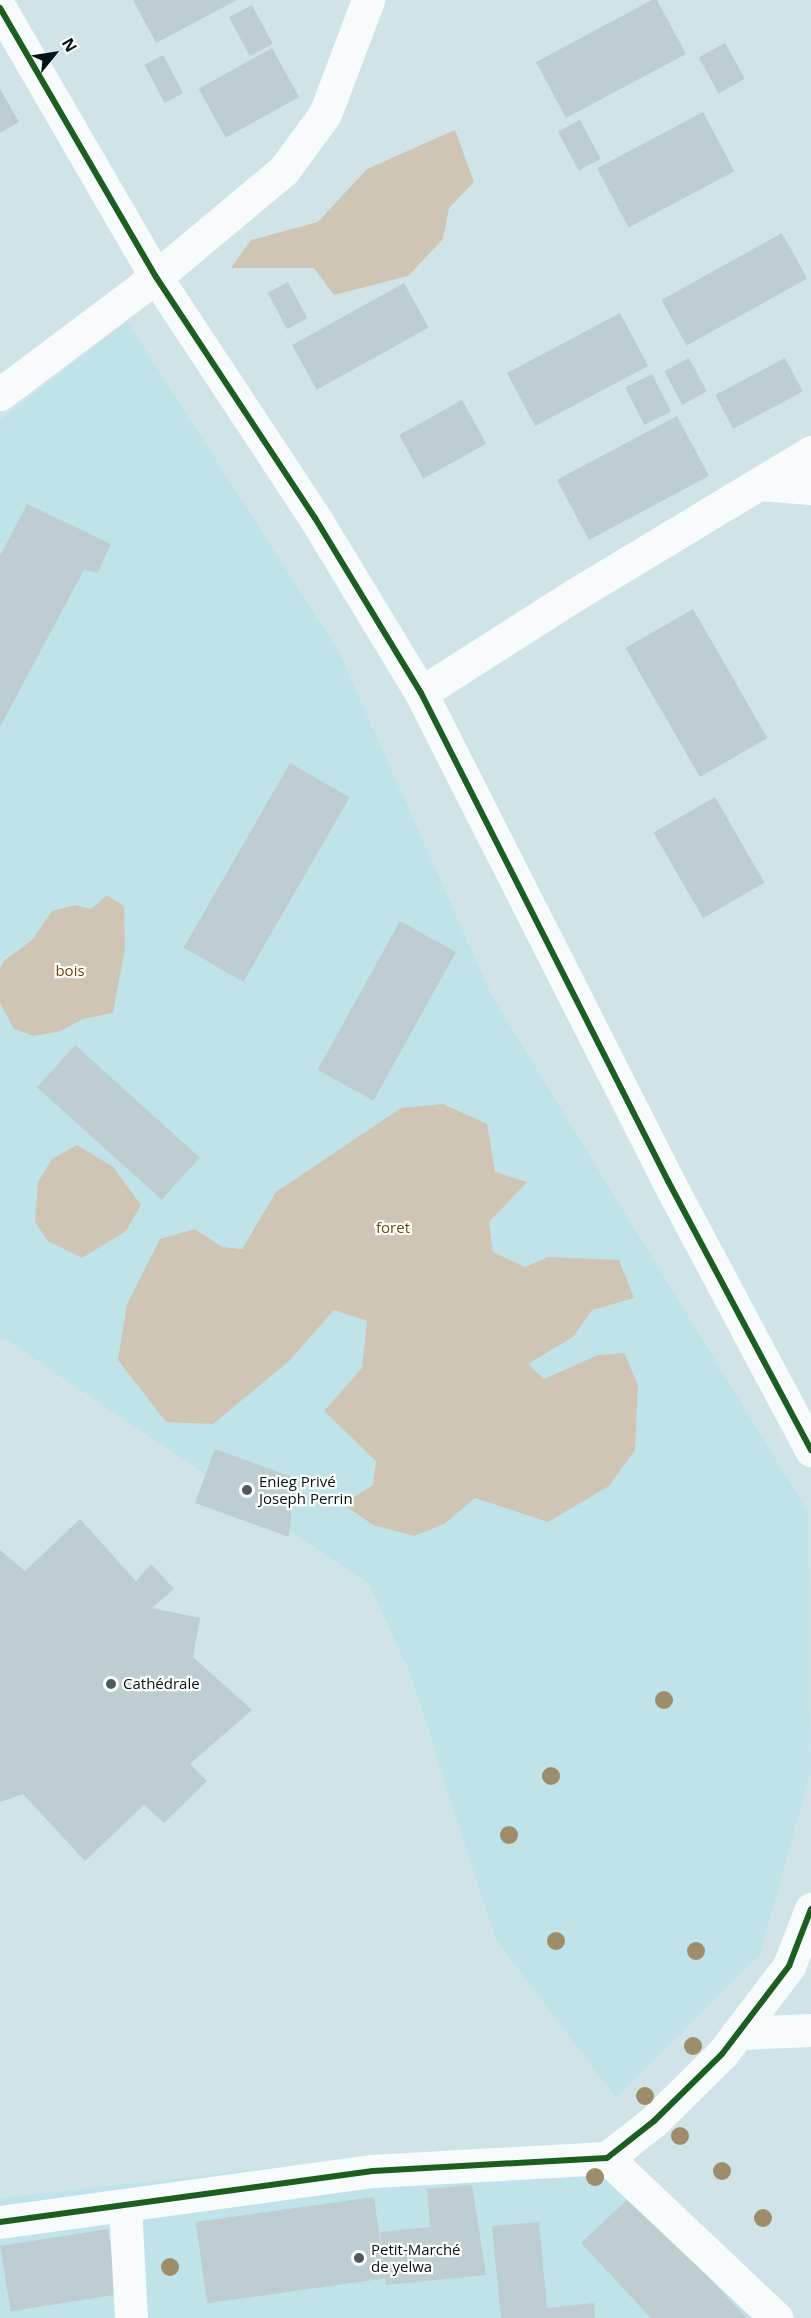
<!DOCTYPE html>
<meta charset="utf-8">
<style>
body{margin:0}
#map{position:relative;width:811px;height:2318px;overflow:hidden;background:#d0e4e8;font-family:"Open Sans",sans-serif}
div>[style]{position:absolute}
.built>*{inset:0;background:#bfe3e9}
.green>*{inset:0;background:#cec5b4}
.building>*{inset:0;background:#bdcdd0;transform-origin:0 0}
.street>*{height:33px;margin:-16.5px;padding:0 16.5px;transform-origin:16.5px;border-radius:16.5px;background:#f8fbfc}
.cycleway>*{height:6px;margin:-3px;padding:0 3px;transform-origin:3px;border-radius:3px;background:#1b5e20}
.trees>*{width:18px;height:18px;margin:-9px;border-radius:50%;background:#9d8d6a}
.dots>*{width:16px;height:16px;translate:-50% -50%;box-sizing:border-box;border:3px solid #fff;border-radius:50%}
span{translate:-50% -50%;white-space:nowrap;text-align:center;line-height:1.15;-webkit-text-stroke:4.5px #fff;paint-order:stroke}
.park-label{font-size:15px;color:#734603}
.poi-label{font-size:15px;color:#041214}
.left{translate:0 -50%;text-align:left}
.north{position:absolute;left:24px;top:24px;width:60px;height:60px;-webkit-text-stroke:4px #fff;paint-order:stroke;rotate:60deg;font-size:16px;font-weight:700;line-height:24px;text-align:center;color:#041214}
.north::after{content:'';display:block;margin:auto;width:21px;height:27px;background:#041214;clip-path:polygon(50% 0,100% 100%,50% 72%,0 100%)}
</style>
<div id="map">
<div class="built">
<div style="clip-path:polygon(evenodd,127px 321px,339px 652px,492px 996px,808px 1512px,811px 1771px,760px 1955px,616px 2098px,495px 1938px,410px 1673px,369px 1584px,2px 1337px,0 1341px,0 1003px,14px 1028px,61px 1031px,83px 1019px,113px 1013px,91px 909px,75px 905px,52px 911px,32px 940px,5px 959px,0 968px,0 727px,84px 570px,98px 573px,111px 545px,80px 532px,0 556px,0 420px,127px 321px,290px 763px,350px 798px,243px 982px,183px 947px,290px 763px,127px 321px,400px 921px,456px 952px,374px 1100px,319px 1069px,400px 921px,127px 321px,74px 1045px,198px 1158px,161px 1199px,37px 1087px,74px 1045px,127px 321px,311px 1168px,527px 1181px,489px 1223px,493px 1252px,525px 1267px,548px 1257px,634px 1298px,592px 1310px,573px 1337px,528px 1364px,544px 1379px,598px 1355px,638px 1385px,635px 1450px,609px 1486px,548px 1522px,475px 1498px,444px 1524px,343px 1504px,373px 1485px,376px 1461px,324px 1411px,362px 1368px,367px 1321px,334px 1310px,289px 1361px,195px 1229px,222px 1247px,242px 1249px,276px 1192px,311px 1168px)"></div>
<div style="clip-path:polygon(608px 2154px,780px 2318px,0 2318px,0 2198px,368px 2157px)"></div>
</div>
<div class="green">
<div style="clip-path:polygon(455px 130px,474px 182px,449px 208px,443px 239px,408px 276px,334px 295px,314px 268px,231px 268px,251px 240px,318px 222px,367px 169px)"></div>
<div style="clip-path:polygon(107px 895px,124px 906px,125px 948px,113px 1013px,83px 1019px,61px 1031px,34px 1036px,14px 1029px,0 1003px,0 968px,5px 960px,32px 940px,52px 911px,75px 905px,91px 909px)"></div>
<div style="clip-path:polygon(443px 1104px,487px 1124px,495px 1172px,527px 1182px,489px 1222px,493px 1252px,525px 1267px,548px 1257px,619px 1260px,634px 1298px,592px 1310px,573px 1337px,528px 1364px,544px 1379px,598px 1355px,624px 1353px,638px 1385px,635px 1450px,609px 1486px,548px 1522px,475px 1498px,444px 1524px,414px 1536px,373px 1525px,343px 1504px,373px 1485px,376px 1461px,324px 1411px,362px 1368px,367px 1321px,334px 1310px,289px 1361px,213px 1424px,166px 1422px,118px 1360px,127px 1304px,160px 1239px,195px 1229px,222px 1247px,242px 1249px,276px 1192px,401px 1108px)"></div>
<div style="clip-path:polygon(77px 1145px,113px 1167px,141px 1205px,126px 1231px,82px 1258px,48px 1241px,35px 1222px,38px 1182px,52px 1159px)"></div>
</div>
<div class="building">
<div style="clip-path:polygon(133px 0,237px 0,156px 43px)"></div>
<div style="clip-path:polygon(652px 0,657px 0,686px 54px,566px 118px,536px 62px)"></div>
<div style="left:252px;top:5px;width:44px;height:26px;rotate:62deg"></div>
<div style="left:725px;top:43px;width:41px;height:30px;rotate:61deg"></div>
<div style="left:272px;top:48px;width:56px;height:84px;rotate:61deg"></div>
<div style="left:163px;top:55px;width:43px;height:21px;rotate:62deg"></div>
<div style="clip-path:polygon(0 89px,19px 122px,0 133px)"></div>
<div style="left:703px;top:112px;width:67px;height:120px;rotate:62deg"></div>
<div style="left:580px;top:120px;width:44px;height:25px;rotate:62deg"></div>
<div style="left:782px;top:233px;width:52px;height:138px;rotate:61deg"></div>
<div style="left:288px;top:282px;width:41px;height:23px;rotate:62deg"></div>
<div style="left:404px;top:283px;width:51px;height:128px;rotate:61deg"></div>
<div style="left:620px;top:313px;width:60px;height:128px;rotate:62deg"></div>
<div style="left:689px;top:358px;width:38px;height:28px;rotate:62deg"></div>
<div style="left:785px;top:358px;width:38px;height:79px;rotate:62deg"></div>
<div style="left:652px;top:374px;width:42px;height:30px;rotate:63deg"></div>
<div style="left:462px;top:400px;width:50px;height:72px;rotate:61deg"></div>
<div style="left:677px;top:416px;width:68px;height:136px;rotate:62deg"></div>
<div style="clip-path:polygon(27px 504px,111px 544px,98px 573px,84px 570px,0 727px,0 556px)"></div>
<div style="left:693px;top:609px;width:149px;height:78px;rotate:60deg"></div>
<div style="left:290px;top:763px;width:69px;height:213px;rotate:30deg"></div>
<div style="left:715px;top:797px;width:99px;height:71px;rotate:60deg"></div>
<div style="left:400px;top:921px;width:64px;height:170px;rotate:29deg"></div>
<div style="left:75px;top:1045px;width:168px;height:57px;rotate:42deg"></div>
<div style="clip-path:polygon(215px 1449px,295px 1478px,289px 1537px,195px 1503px)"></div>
<div style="clip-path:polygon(80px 1519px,136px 1581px,151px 1564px,174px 1589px,152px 1608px,200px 1618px,193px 1657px,252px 1710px,190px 1764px,207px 1781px,164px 1823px,144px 1805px,85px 1861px,23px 1794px,0 1802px,0 1550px,25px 1571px)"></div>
<div style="clip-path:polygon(472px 2185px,486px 2275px,386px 2285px,380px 2232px,430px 2227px,427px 2189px)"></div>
<div style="clip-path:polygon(631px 2196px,747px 2318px,651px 2318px,581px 2243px)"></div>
<div style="left:374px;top:2197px;width:82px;height:180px;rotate:82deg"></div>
<div style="clip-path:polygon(539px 2222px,547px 2308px,594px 2303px,595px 2318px,501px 2318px,492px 2226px)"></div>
<div style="left:108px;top:2229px;width:66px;height:109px;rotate:81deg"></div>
</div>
<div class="street">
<div style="left:0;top:8px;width:311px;rotate:59.9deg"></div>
<div style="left:156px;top:277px;width:289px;rotate:56.6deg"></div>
<div style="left:315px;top:518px;width:205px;rotate:58.8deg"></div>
<div style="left:421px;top:693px;width:547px;rotate:63.15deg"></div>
<div style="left:668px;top:1181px;width:305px;rotate:62deg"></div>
<div style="left:0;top:394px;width:195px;rotate:-36.9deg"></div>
<div style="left:156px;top:277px;width:167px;rotate:-39.9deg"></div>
<div style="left:284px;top:170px;width:69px;rotate:-53.8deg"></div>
<div style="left:325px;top:114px;width:122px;rotate:-69.3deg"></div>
<div style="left:760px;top:484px;width:51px;rotate:4.5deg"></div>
<div style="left:421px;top:693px;width:184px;rotate:-32.6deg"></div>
<div style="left:576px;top:594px;width:275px;rotate:-31.1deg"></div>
<div style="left:738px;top:2033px;width:73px;rotate:-2.4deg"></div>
<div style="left:607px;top:2158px;width:233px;rotate:43.4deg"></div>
<div style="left:125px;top:2207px;width:111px;rotate:86.9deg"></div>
<div style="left:0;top:2222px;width:376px;rotate:-7.8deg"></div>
<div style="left:373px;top:2171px;width:234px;rotate:-3.2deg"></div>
<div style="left:607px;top:2158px;width:60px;rotate:-38.2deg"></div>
<div style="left:654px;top:2121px;width:95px;rotate:-44.6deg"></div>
<div style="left:722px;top:2054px;width:111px;rotate:-52.7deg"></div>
<div style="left:789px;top:1966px;width:61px;rotate:-68.9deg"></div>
</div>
<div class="cycleway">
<div style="left:0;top:8px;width:311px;rotate:59.9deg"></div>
<div style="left:156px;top:277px;width:289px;rotate:56.6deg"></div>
<div style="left:315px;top:518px;width:205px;rotate:58.8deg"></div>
<div style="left:421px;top:693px;width:547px;rotate:63.15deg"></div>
<div style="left:668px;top:1181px;width:305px;rotate:62deg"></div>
<div style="left:0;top:2222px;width:376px;rotate:-7.8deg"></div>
<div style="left:373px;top:2171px;width:234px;rotate:-3.2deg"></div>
<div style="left:607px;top:2158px;width:60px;rotate:-38.2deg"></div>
<div style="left:654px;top:2121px;width:95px;rotate:-44.6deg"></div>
<div style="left:722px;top:2054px;width:111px;rotate:-52.7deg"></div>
<div style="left:789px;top:1966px;width:61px;rotate:-68.9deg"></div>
</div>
<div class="trees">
<div style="left:664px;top:1700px"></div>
<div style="left:551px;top:1776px"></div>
<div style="left:509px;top:1835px"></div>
<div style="left:556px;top:1941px"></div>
<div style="left:696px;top:1951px"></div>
<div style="left:693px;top:2046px"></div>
<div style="left:645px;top:2096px"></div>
<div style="left:680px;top:2136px"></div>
<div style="left:722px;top:2171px"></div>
<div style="left:595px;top:2177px"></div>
<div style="left:763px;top:2218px"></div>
<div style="left:170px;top:2267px"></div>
</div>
<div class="dots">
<div style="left:247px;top:1490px;background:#4b5c5e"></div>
<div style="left:111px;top:1684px;background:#4b5c5e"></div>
<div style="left:359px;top:2258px;background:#4b5c5e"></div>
</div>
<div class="park-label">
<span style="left:70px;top:971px">bois</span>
<span style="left:393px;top:1228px">foret</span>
</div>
<div class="poi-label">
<span class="left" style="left:259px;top:1490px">Enieg Privé<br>Joseph Perrin</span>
<span class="left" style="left:123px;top:1684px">Cathédrale</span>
<span class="left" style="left:371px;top:2258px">Petit-Marché<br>de yelwa</span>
</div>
<div class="north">N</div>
</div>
